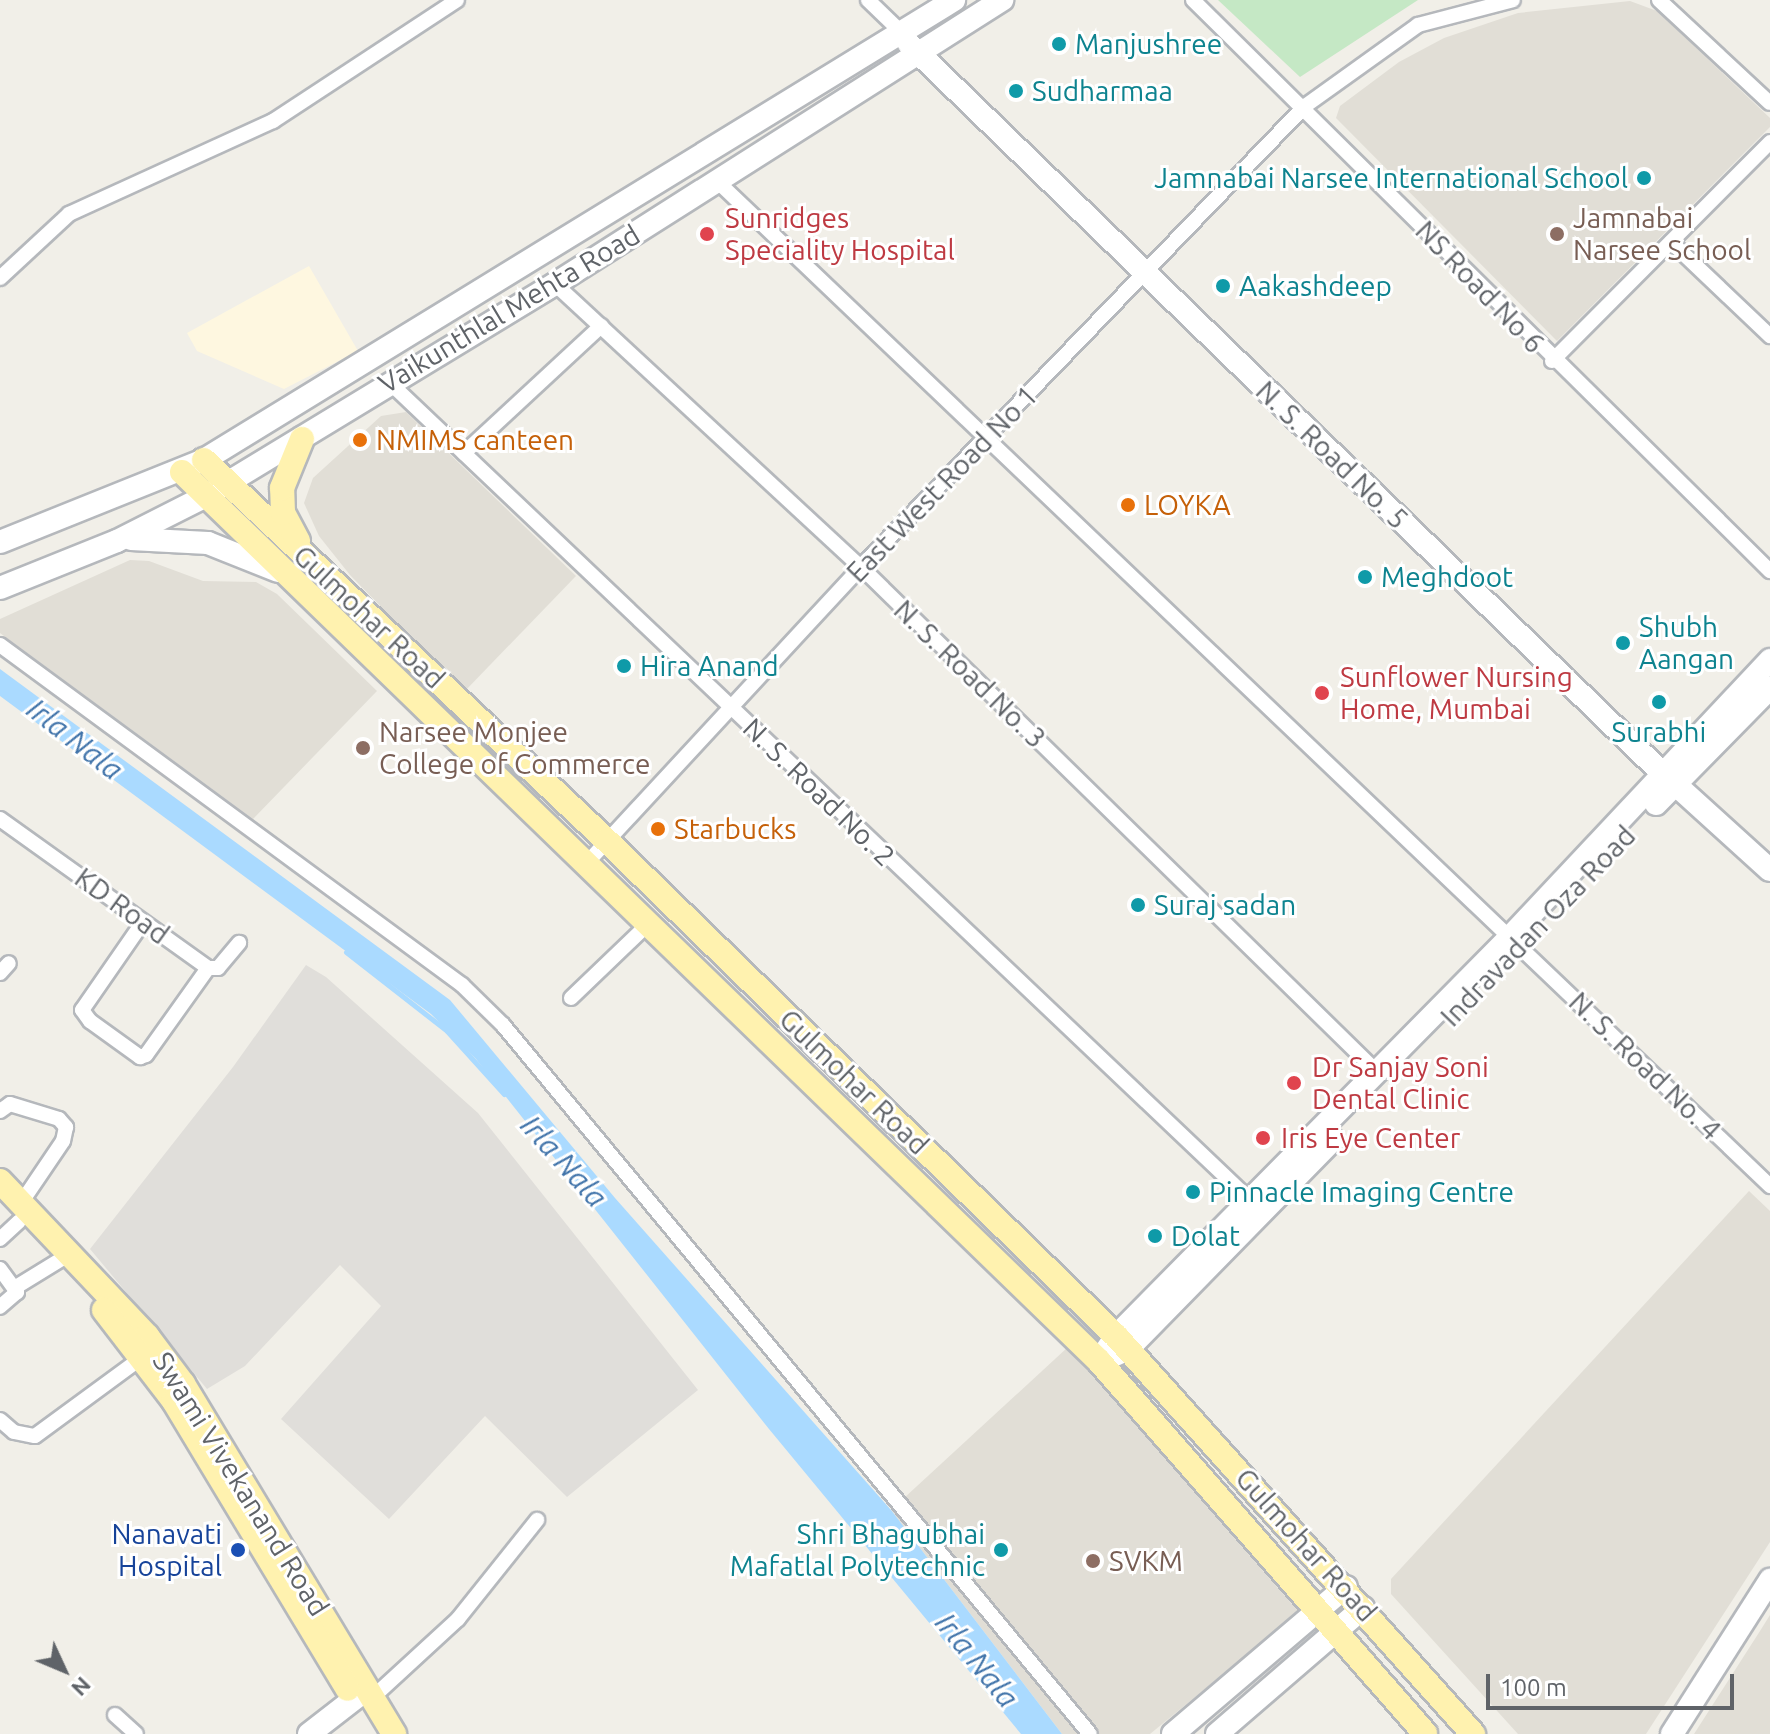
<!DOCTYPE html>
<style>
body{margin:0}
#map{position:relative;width:1770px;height:1734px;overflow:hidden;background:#f1efe8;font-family:Ubuntu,sans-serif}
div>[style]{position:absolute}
.commercial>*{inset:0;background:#fef7e0}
.industrial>*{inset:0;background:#e0deda}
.education>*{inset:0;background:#e1ded6}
.green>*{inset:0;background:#c5e8c5}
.water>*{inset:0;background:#aadaff}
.stream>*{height:5px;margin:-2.5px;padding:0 2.5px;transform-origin:2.5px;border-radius:2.5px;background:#aadaff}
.roads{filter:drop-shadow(2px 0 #b5b8bc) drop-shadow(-2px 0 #b5b8bc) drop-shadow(0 2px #b5b8bc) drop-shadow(0 -2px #b5b8bc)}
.street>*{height:14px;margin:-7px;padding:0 7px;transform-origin:7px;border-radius:7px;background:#fff}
.secondary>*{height:22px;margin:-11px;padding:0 11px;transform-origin:11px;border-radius:11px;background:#fff}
.primary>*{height:24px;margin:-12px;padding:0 12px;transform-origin:12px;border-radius:12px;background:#fff2af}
.dots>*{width:22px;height:22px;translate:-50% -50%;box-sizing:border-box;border:4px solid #fff;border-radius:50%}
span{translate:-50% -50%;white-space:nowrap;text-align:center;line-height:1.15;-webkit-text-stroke:6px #fff;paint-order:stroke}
.culture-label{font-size:28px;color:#0d838f}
.left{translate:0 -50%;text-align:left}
.right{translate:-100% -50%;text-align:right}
.health-label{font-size:28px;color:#be3a42}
.education-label{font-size:28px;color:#785e54}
.street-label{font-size:28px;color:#5f6368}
.food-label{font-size:28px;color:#c56008}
.transit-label{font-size:28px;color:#164399}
.water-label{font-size:30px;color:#4174aa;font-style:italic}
.north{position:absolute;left:24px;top:1630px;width:80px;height:80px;-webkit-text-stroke:6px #fff;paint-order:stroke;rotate:134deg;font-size:22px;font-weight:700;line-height:32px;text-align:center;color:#5f6368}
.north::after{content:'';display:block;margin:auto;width:28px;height:36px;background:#5f6368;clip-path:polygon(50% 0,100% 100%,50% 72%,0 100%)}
.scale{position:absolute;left:1486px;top:1674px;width:248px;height:36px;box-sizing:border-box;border:4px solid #5f6368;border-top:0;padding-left:10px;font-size:24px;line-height:28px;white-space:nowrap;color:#5f6368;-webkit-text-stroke:6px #fff;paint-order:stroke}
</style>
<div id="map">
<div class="commercial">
<div style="clip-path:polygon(309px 266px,358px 351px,284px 389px,197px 351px,187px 333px)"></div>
</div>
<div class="industrial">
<div style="clip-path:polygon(306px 965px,326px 977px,478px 1113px,698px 1390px,567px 1497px,485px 1416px,389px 1519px,281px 1419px,381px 1306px,340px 1265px,245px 1366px,207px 1389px,90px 1249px,233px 1067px)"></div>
</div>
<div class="education">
<div style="clip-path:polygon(1630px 1px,1657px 11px,1770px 118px,1770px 127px,1557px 341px,1336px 118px,1340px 106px,1399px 62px,1444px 38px,1518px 13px)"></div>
<div style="clip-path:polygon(406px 412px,576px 576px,464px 692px,350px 575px,319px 536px,304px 503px,313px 478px,381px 416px)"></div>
<div style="clip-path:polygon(130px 560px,149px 561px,203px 581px,256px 582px,277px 594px,377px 691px,253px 819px,0 633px,0 619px)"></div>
<div style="clip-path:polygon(1749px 1191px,1770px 1211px,1770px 1542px,1646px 1734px,1518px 1734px,1391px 1594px,1391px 1579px)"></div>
<div style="clip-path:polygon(1068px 1347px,1299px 1612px,1150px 1734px,1062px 1734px,891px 1510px)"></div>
<div style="clip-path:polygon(1770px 1615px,1770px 1734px,1694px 1734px,1760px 1631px)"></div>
</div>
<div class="green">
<div style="clip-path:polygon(1218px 0,1418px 0,1300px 77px)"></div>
</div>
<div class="water">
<div style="clip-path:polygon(0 669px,450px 1000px,615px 1198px,891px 1510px,1062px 1734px,1021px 1734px,769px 1429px,476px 1059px,431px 1014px,0 696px)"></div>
</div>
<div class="stream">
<div style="left:346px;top:952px;width:128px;rotate:38deg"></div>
<div style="left:447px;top:1031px;width:85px;rotate:47.9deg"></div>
</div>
<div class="roads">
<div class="street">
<div style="left:868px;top:0;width:47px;rotate:44.1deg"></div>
<div style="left:1193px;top:0;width:812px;rotate:44.7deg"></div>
<div style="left:1659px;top:0;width:151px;rotate:42.9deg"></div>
<div style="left:717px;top:181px;width:1456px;rotate:43.66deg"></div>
<div style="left:1671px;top:242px;width:137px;rotate:43.5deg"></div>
<div style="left:0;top:278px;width:94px;rotate:-42.8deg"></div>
<div style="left:69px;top:214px;width:224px;rotate:-24.5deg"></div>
<div style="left:273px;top:121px;width:220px;rotate:-33.3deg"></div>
<div style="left:555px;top:284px;width:417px;rotate:42.8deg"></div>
<div style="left:861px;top:567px;width:723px;rotate:44.38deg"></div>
<div style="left:1552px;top:361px;width:309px;rotate:-45.1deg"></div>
<div style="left:389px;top:382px;width:1188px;rotate:43.53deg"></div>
<div style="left:464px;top:453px;width:187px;rotate:-42.8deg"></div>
<div style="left:0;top:645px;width:574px;rotate:36.35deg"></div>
<div style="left:462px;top:985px;width:57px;rotate:44.3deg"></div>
<div style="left:503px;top:1025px;width:920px;rotate:50.38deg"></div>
<div style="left:0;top:819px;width:256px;rotate:35.6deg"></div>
<div style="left:208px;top:968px;width:10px"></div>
<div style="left:218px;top:968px;width:33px;rotate:-50deg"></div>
<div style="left:584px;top:866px;width:408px;rotate:-47.2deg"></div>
<div style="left:861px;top:567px;width:640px;rotate:-46.08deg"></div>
<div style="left:1305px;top:106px;width:139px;rotate:-35.6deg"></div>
<div style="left:1418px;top:25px;width:98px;rotate:-14.7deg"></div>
<div style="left:143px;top:922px;width:107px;rotate:124.7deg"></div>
<div style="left:82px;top:1010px;width:14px;rotate:54deg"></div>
<div style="left:90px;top:1021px;width:62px;rotate:35.8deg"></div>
<div style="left:140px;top:1057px;width:6px;rotate:-18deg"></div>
<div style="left:146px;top:1055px;width:107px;rotate:-54.5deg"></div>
<div style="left:0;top:973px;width:13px;rotate:-48deg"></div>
<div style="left:571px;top:998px;width:104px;rotate:-43.8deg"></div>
<div style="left:0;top:1111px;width:12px;rotate:-35deg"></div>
<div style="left:10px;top:1104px;width:51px;rotate:17deg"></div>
<div style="left:59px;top:1119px;width:11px;rotate:49deg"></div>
<div style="left:66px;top:1127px;width:14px;rotate:102deg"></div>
<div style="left:63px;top:1141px;width:75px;rotate:124.1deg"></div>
<div style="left:0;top:1239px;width:26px;rotate:-43deg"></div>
<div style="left:0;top:1269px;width:29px;rotate:54deg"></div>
<div style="left:17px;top:1292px;width:23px;rotate:139deg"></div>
<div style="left:16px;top:1287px;width:52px;rotate:-31.5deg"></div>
<div style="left:0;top:1420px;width:18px;rotate:41deg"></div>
<div style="left:14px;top:1432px;width:21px;rotate:11deg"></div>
<div style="left:35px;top:1436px;width:132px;rotate:-36.3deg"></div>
<div style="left:372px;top:1698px;width:117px;rotate:-42.6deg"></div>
<div style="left:458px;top:1619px;width:127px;rotate:-51.4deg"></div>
<div style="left:115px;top:1715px;width:28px;rotate:42deg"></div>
</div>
<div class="secondary">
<div style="left:909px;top:44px;width:1049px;rotate:44.07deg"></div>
<div style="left:131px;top:539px;width:77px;rotate:3deg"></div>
<div style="left:208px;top:543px;width:75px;rotate:21.8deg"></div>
<div style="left:0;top:542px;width:220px;rotate:-21.9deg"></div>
<div style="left:204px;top:460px;width:880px;rotate:-31.52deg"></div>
<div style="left:0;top:588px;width:126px;rotate:-21.9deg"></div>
<div style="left:117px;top:541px;width:100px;rotate:-26.8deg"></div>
<div style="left:206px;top:496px;width:408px;rotate:-31.3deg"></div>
<div style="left:555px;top:284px;width:530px;rotate:-32.43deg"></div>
<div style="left:1675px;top:784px;width:128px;rotate:42.2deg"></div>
<div style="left:1656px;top:804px;width:163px;rotate:-45.5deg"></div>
<div style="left:1113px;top:1356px;width:17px;rotate:-25deg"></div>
<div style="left:1128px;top:1349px;width:293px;rotate:-45.6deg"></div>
<div style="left:1099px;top:1361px;width:30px;rotate:-56deg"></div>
<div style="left:1116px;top:1336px;width:561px;rotate:-45.36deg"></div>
<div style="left:1510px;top:937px;width:380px;rotate:-46.8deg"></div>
<div style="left:309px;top:1734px;width:73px;rotate:-37.8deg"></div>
<div style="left:1173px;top:1734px;width:227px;rotate:-40.4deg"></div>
<div style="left:1217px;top:1734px;width:193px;rotate:-40.8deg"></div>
<div style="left:1672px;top:1734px;width:183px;rotate:-57.5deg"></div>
</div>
<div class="primary">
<div style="left:204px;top:460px;width:555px;rotate:43.39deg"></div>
<div style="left:607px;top:841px;width:710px;rotate:44.2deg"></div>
<div style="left:1116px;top:1336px;width:535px;rotate:48.11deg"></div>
<div style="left:182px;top:472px;width:1277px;rotate:44.11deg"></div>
<div style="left:1099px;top:1361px;width:495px;rotate:48.8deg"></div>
<div style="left:298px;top:541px;width:32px;rotate:-118deg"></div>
<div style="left:283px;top:513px;width:25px;rotate:-92deg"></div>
<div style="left:282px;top:488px;width:53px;rotate:-67.8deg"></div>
<div style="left:0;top:1181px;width:214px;rotate:46.5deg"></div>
<div style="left:147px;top:1336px;width:60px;rotate:53.1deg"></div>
<div style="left:183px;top:1384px;width:409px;rotate:58.9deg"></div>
<div style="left:104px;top:1310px;width:115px;rotate:52.4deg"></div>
<div style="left:174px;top:1401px;width:336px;rotate:58.9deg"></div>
</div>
</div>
<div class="dots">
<div style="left:1059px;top:44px;background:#0f9aa8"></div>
<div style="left:1016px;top:91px;background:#0f9aa8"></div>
<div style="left:1644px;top:178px;background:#0f9aa8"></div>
<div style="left:707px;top:234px;background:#e0444e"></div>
<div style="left:1557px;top:234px;background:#8d6e63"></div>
<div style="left:1223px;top:286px;background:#0f9aa8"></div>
<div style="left:360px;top:440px;background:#e8710a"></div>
<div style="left:1128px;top:505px;background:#e8710a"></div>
<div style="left:1365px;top:577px;background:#0f9aa8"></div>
<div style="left:1623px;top:643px;background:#0f9aa8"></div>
<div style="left:624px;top:666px;background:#0f9aa8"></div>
<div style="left:1322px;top:693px;background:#e0444e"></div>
<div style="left:1659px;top:702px;background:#0f9aa8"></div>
<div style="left:363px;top:748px;background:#8d6e63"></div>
<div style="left:658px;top:829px;background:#e8710a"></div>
<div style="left:1138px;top:905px;background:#0f9aa8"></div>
<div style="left:1294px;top:1083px;background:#e0444e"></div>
<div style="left:1263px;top:1138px;background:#e0444e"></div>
<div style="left:1193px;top:1192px;background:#0f9aa8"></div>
<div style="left:1155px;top:1236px;background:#0f9aa8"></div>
<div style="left:238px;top:1550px;background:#1a4fb4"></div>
<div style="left:1001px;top:1550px;background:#0f9aa8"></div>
<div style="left:1093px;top:1561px;background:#8d6e63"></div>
</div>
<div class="culture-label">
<span class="left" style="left:1075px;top:44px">Manjushree</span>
<span class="left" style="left:1032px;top:91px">Sudharmaa</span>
<span class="right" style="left:1628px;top:178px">Jamnabai Narsee International School</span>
<span class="left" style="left:1239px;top:286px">Aakashdeep</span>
<span class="left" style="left:1381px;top:577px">Meghdoot</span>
<span class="left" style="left:1639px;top:643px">Shubh<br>Aangan</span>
<span class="left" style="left:640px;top:666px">Hira Anand</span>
<span style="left:1659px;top:732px">Surabhi</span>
<span class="left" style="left:1154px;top:905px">Suraj sadan</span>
<span class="left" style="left:1209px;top:1192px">Pinnacle Imaging Centre</span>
<span class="left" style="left:1171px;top:1236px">Dolat</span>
<span class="right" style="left:985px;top:1550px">Shri Bhagubhai<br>Mafatlal Polytechnic</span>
</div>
<div class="health-label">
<span class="left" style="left:725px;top:234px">Sunridges<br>Speciality Hospital</span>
<span class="left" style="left:1340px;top:693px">Sunflower Nursing<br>Home, Mumbai</span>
<span class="left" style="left:1312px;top:1083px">Dr Sanjay Soni<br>Dental Clinic</span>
<span class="left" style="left:1281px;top:1138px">Iris Eye Center</span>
</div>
<div class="education-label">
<span class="left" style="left:1573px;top:234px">Jamnabai<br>Narsee School</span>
<span class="left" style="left:379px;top:748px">Narsee Monjee<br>College of Commerce</span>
<span class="left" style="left:1109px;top:1561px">SVKM</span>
</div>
<div class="street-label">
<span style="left:1480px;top:287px;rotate:46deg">NS Road No 6</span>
<span style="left:509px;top:309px;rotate:-31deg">Vaikunthlal Mehta Road</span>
<span style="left:1332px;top:455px;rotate:44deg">N. S. Road No. 5</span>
<span style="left:942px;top:484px;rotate:-46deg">East West Road No 1</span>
<span style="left:369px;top:617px;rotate:43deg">Gulmohar Road</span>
<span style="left:970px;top:674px;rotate:44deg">N. S. Road No. 3</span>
<span style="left:819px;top:792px;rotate:44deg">N. S. Road No. 2</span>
<span style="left:122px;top:906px;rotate:36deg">KD Road</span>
<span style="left:1538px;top:926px;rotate:-46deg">Indravadan Oza Road</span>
<span style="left:1645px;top:1066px;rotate:44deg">N. S. Road No. 4</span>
<span style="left:854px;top:1082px;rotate:44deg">Gulmohar Road</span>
<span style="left:241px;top:1484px;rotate:58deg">Swami Vivekanand Road</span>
<span style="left:1306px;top:1545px;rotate:48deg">Gulmohar Road</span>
</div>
<div class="food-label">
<span class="left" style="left:376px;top:440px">NMIMS canteen</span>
<span class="left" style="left:1144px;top:505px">LOYKA</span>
<span class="left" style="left:674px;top:829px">Starbucks</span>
</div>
<div class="transit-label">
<span class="right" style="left:222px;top:1550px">Nanavati<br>Hospital</span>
</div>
<div class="water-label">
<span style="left:75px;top:739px;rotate:38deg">Irla Nala</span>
<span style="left:564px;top:1161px;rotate:48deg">Irla Nala</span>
<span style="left:977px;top:1660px;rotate:51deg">Irla Nala</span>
</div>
<div class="north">N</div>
<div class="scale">100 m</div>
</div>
